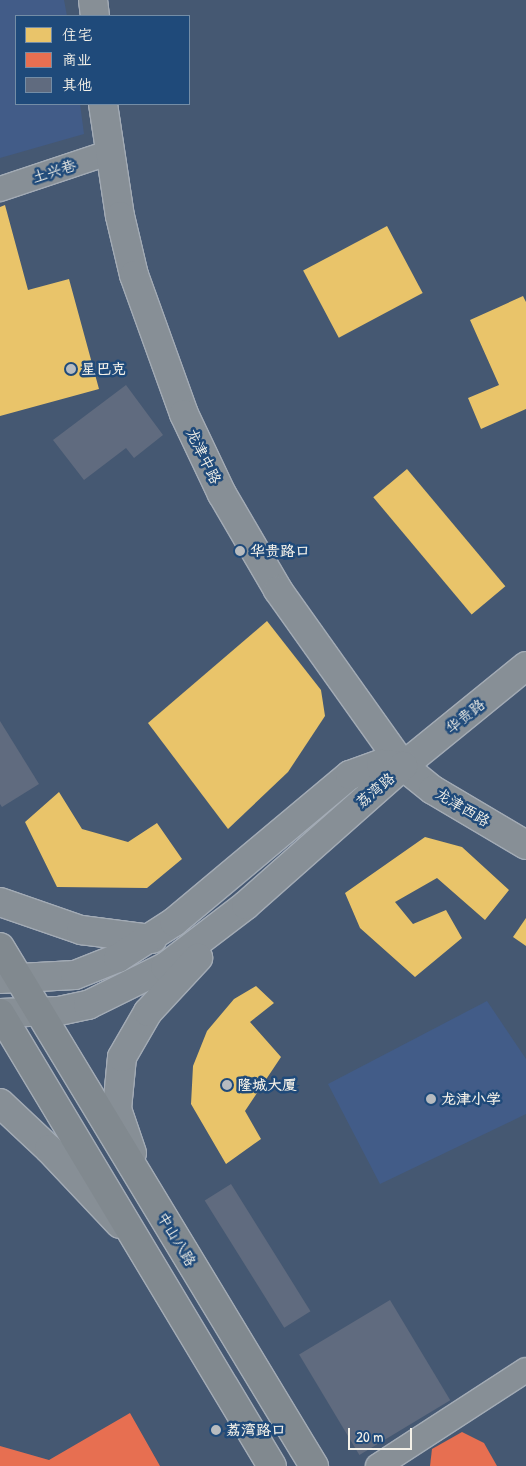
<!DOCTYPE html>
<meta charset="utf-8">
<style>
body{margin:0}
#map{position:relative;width:526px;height:1466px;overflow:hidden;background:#455872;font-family:"Patrick Hand","LXGW WenKai TC",sans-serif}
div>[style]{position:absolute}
.built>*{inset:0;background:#425c88}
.homes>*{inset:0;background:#e9c46a;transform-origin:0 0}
.shops>*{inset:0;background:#e76f51}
.building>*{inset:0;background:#606b7f;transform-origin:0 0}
.roads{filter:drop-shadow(1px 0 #a3abb5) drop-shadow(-1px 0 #a3abb5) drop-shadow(0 1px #a3abb5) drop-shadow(0 -1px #a3abb5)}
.minor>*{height:24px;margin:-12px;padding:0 12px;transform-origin:12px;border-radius:12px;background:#878f96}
.tertiary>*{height:28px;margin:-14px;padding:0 14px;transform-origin:14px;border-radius:14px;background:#878f96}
.secondary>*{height:28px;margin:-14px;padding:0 14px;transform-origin:14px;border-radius:14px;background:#878f96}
.primary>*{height:28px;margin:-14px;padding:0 14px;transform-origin:14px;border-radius:14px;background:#81898f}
.dots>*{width:14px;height:14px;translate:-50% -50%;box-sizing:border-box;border:2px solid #1f4a7a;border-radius:50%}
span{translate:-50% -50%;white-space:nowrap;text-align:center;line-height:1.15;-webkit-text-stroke:5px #1f4a7a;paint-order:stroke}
.street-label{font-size:15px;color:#f4f1e8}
.poi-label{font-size:15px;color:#f4f1e8;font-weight:700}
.left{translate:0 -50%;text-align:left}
.legend{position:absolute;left:15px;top:15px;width:175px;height:90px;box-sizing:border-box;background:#1f4a7a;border:1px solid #748da6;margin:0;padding:6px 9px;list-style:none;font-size:15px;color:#f4f1e8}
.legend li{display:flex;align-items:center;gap:10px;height:25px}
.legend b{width:25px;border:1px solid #748da6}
.scale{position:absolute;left:348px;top:1428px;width:64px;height:22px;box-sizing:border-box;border:2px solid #f4f1e8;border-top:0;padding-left:6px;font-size:15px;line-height:18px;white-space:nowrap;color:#f4f1e8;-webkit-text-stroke:4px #1f4a7a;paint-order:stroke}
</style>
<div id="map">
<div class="built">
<div style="clip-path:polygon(0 0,64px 0,67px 16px,16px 16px,16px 104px,80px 104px,84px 134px,0 158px)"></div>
<div style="clip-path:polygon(487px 1001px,526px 1059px,526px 1114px,380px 1184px,328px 1084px)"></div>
</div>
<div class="homes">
<div style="clip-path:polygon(5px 205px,28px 290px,69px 279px,99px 389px,0 416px,0 207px)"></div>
<div style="left:387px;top:226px;width:76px;height:95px;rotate:62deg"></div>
<div style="clip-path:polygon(523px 296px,526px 302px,526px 409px,481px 429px,468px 398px,499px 385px,470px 320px)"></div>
<div style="left:407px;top:469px;width:153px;height:44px;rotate:50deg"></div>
<div style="clip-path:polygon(267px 621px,321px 690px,325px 716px,288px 772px,228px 829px,148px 723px)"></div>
<div style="clip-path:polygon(59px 792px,82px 829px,128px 842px,157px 823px,182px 859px,147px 888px,57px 887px,25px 822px)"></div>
<div style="clip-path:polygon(425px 837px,462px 847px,509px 890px,485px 920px,437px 878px,395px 902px,413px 924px,446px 910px,462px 938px,415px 977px,360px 928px,345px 893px)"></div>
<div style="clip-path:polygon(526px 918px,526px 946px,513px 937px)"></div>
<div style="clip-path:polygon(256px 986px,274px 1003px,250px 1022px,281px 1057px,245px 1111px,261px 1139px,226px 1164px,191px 1104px,193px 1066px,207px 1031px,234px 999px)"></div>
</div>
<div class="shops">
<div style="clip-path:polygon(130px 1413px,160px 1466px,0 1466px,0 1446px,49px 1460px)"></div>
<div style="clip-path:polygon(462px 1432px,484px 1443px,497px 1466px,430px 1466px,432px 1449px)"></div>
</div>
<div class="building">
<div style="clip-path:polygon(126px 385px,163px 435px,134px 458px,126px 448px,84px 480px,53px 440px)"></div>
<div style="clip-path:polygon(0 721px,39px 784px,2px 807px,0 804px)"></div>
<div style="left:231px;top:1184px;width:150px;height:31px;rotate:58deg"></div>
<div style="left:390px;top:1300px;width:117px;height:106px;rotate:59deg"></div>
</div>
<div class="roads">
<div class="minor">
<div style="left:0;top:189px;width:114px;rotate:-18.4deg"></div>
<div style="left:378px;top:1466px;width:176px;rotate:-33deg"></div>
</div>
<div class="tertiary">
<div style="left:526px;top:666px;width:159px;rotate:140.9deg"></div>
<div style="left:403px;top:766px;width:38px;rotate:39deg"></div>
<div style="left:433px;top:790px;width:108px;rotate:30.6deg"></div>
</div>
<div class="secondary">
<div style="left:93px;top:0;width:16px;rotate:83deg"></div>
<div style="left:103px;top:104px;width:113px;rotate:81.4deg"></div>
<div style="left:120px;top:216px;width:61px;rotate:76.7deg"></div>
<div style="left:134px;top:275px;width:148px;rotate:70.2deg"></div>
<div style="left:184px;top:414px;width:89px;rotate:64.6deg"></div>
<div style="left:222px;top:494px;width:111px;rotate:59.7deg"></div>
<div style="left:278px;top:590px;width:216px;rotate:54.6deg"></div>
<div style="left:0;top:902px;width:86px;rotate:19.1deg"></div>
<div style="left:81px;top:930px;width:72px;rotate:7.2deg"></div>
<div style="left:0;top:979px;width:75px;rotate:-3.1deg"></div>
<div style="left:75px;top:975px;width:46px;rotate:-21.6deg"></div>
<div style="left:118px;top:958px;width:67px;rotate:-32.7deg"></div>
<div style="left:174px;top:922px;width:229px;rotate:-39.9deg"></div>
<div style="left:350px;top:775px;width:33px;rotate:-20deg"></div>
<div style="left:381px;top:764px;width:22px;rotate:5deg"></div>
<div style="left:0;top:1013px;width:59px;rotate:-1.9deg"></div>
<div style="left:59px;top:1011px;width:30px;rotate:-12deg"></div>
<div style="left:88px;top:1005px;width:86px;rotate:-26.3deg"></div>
<div style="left:165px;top:967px;width:102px;rotate:-37.4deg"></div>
<div style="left:246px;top:905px;width:210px;rotate:-41.5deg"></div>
<div style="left:0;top:1103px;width:67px;rotate:43.2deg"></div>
<div style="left:49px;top:1149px;width:103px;rotate:46.6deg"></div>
<div style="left:132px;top:1153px;width:46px;rotate:-108.8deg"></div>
<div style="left:117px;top:1109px;width:52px;rotate:-84.5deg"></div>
<div style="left:122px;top:1057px;width:52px;rotate:-60deg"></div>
<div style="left:148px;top:1012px;width:74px;rotate:-47.2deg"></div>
</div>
<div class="primary">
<div style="left:0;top:947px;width:607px;rotate:58.83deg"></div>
<div style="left:0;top:1013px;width:528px;rotate:59.02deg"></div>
</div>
</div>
<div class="dots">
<div style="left:71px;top:369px;background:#b7bbbf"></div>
<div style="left:240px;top:551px;background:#b7bbbf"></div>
<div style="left:227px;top:1085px;background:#b7bbbf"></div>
<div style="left:431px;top:1099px;background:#b7bbbf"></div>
<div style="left:216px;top:1430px;background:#b7bbbf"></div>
</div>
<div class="street-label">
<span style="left:54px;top:171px;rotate:-18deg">土兴巷</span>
<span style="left:204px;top:456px;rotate:64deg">龙津中路</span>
<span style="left:465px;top:716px;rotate:-39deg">华贵路</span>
<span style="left:375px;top:790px;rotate:-40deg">荔湾路</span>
<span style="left:463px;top:807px;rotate:31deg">龙津西路</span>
<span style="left:177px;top:1239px;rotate:59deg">中山八路</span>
</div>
<div class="poi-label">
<span class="left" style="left:81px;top:369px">星巴克</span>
<span class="left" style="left:250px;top:551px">华贵路口</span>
<span class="left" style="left:237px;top:1085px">隆城大厦</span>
<span class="left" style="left:441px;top:1099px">龙津小学</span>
<span class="left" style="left:226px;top:1430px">荔湾路口</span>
</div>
<ul class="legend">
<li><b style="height:14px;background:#e9c46a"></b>住宅</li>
<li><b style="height:14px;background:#e76f51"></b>商业</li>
<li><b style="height:14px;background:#606b7f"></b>其他</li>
</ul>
<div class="scale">20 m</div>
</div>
